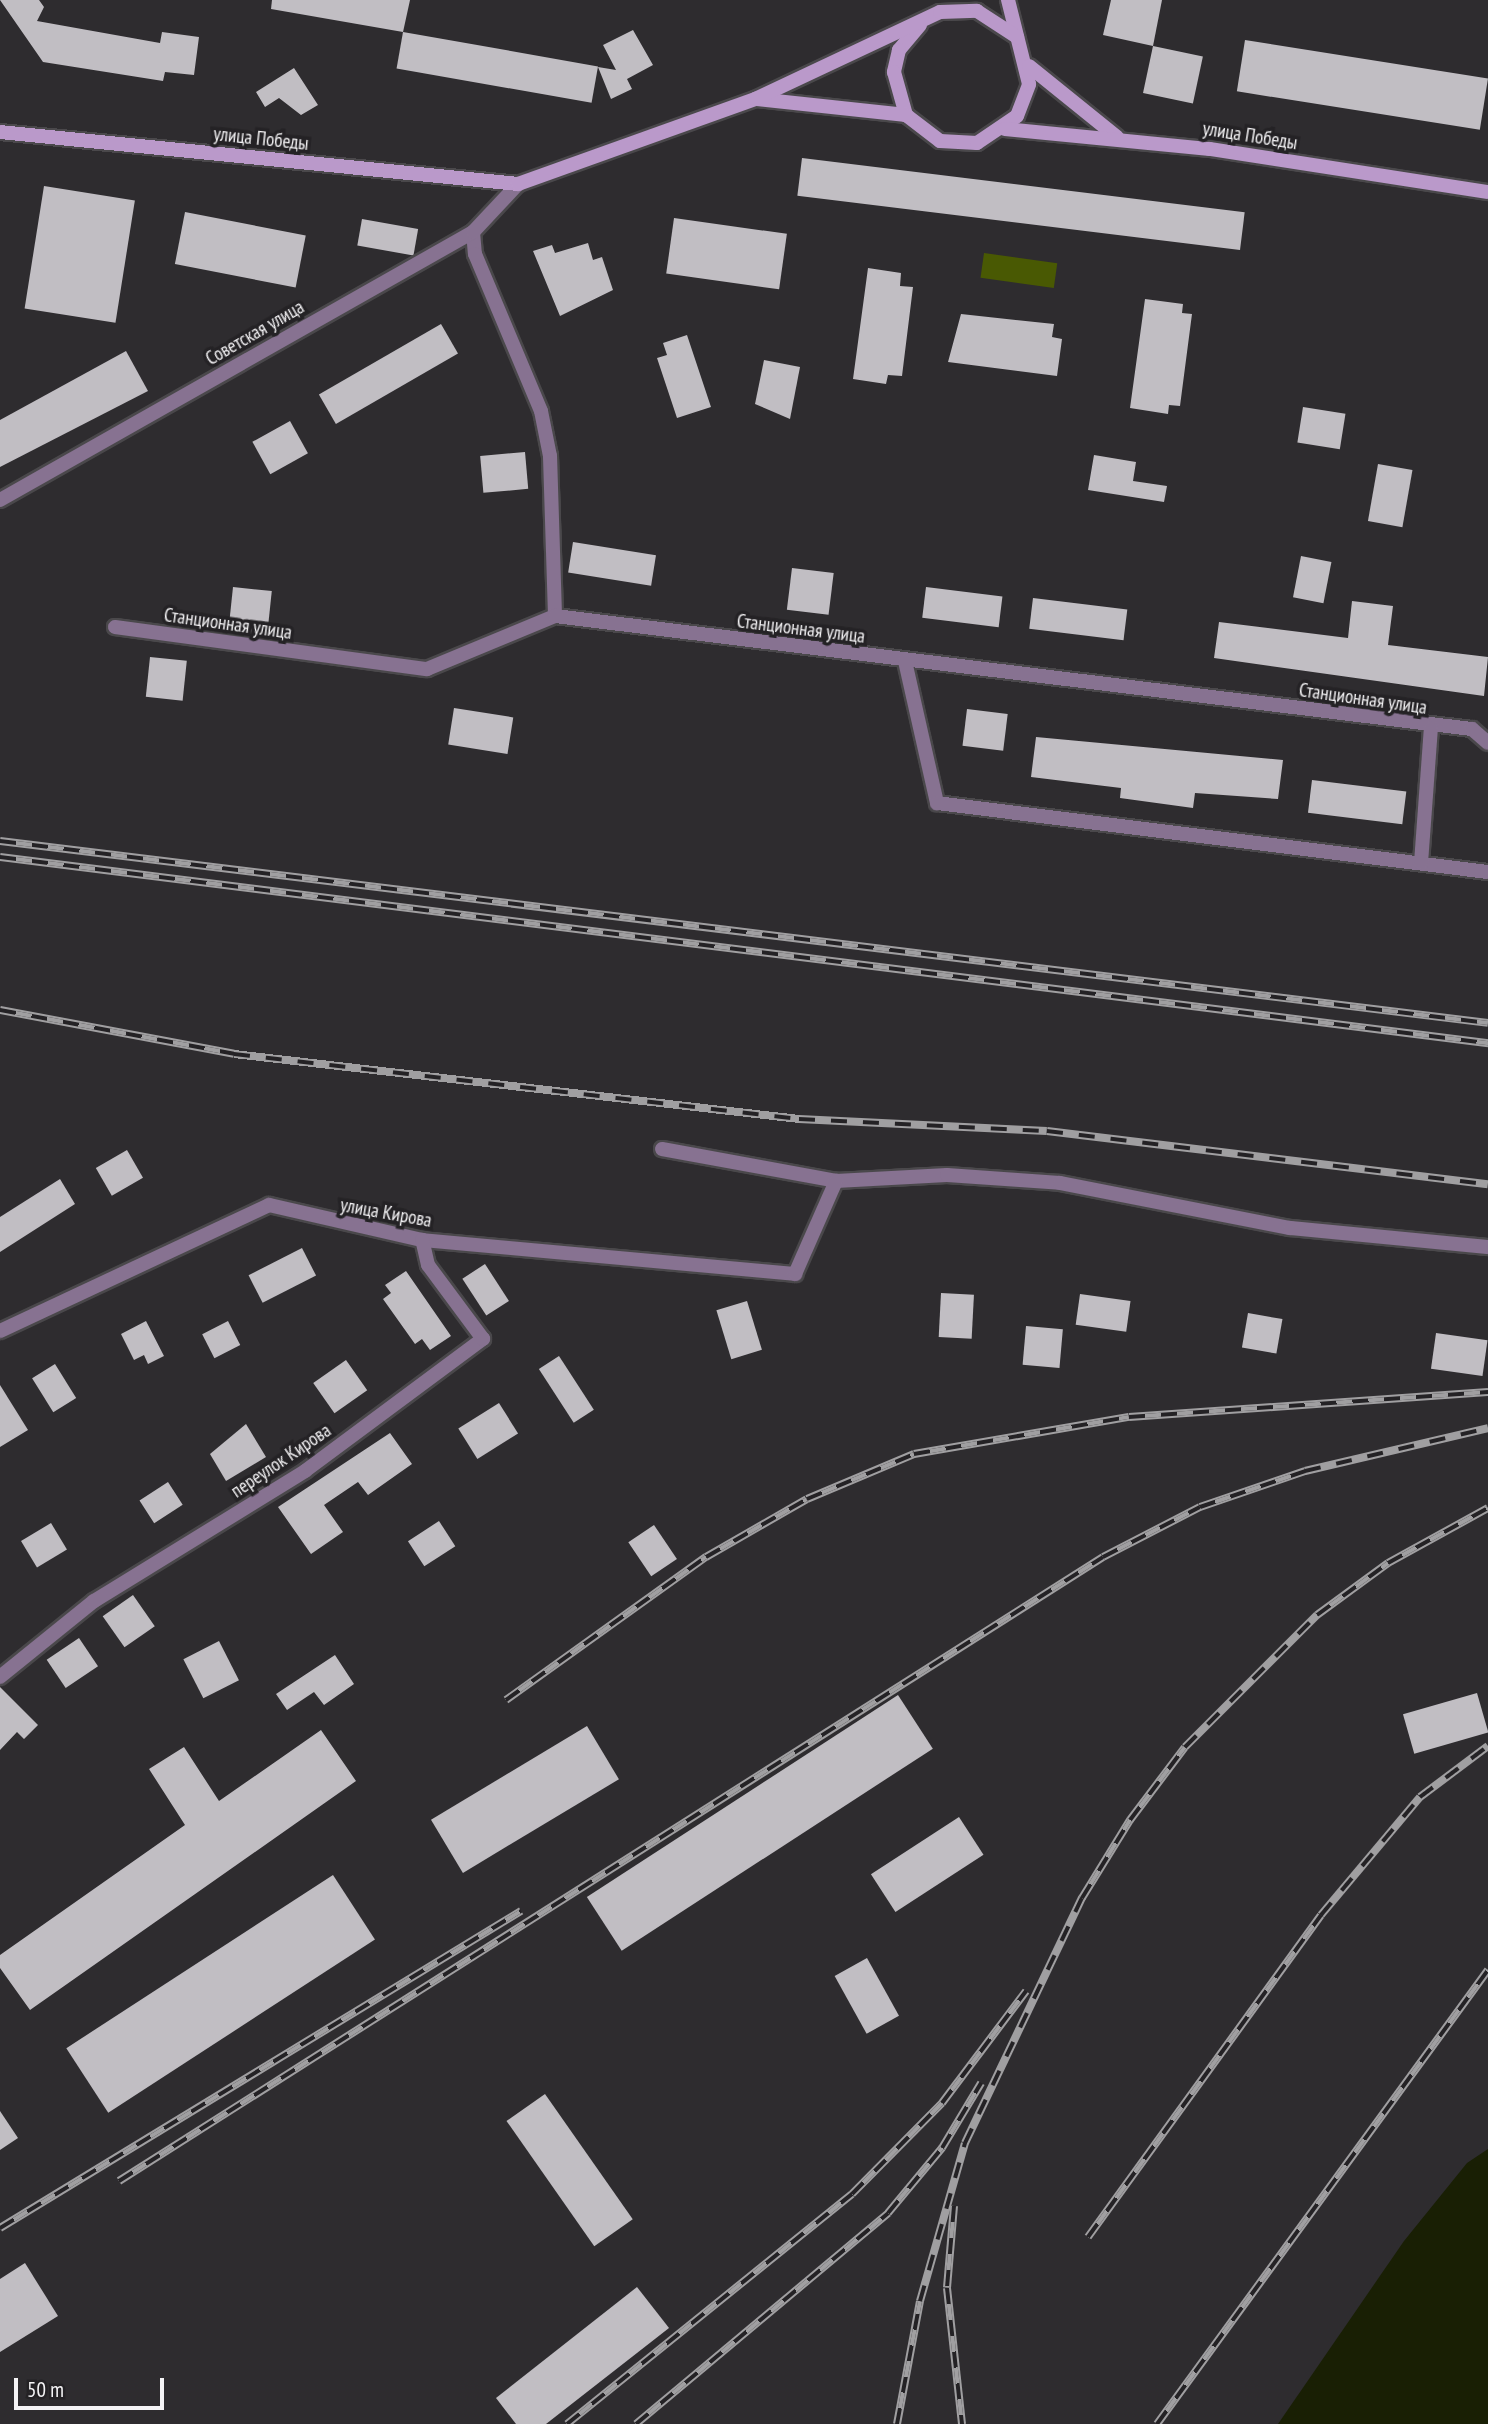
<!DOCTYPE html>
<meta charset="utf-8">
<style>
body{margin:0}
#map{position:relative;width:1488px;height:2424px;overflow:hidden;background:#2e2c2f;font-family:"PT Sans Narrow",sans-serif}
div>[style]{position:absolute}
.green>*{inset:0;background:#495903;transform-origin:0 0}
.water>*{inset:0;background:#191f04}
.building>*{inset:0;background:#c1bec3;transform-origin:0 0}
.roads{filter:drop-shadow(2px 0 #4a484b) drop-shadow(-2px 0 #4a484b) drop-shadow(0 2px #4a484b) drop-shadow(0 -2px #4a484b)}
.street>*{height:14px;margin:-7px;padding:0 7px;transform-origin:7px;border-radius:7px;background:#877291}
.secondary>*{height:14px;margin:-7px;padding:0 7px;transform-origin:7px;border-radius:7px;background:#ba99ca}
.rail>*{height:8px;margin-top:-4px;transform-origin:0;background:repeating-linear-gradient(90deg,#242225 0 16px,#a09fa1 0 32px);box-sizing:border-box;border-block:2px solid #a09fa1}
span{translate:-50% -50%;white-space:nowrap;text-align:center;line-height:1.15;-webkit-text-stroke:7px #242225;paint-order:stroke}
.street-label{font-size:19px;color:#f5f4f6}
.scale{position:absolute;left:14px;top:2378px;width:150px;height:32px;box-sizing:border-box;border:4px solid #f5f4f6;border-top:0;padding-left:9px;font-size:21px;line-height:24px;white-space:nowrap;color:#f5f4f6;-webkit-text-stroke:5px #242225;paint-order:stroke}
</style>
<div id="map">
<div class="green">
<div style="left:984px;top:253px;width:74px;height:25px;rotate:8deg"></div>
</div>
<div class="water">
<div style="clip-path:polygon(1488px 2149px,1488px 2424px,1278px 2424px,1404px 2241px,1467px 2163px)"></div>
</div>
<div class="building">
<div style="clip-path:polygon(0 0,39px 0,44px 7px,37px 21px,160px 43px,162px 32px,199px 37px,194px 75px,165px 72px,163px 81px,43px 62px)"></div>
<div style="clip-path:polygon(272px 0,410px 0,403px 32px,271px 9px)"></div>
<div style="clip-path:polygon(1111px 0,1162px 0,1153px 46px,1103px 35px)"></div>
<div style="clip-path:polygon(633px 30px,653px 65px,627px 79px,632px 89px,611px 99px,598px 67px,616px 70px,603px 45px)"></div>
<div style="left:403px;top:32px;width:198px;height:37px;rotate:10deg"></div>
<div style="left:1245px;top:40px;width:246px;height:52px;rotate:9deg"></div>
<div style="left:1153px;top:46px;width:51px;height:48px;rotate:12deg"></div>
<div style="clip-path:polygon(294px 68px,318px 105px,301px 115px,279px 98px,265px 107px,256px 92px)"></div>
<div style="left:802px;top:158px;width:446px;height:38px;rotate:7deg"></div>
<div style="left:44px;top:186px;width:92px;height:124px;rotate:9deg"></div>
<div style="left:185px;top:212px;width:123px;height:53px;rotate:11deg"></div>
<div style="left:674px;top:218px;width:114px;height:56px;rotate:8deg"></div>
<div style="left:362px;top:219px;width:57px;height:27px;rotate:10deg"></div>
<div style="clip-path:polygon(588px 243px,593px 260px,602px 257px,613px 290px,560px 316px,533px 251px,552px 245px,555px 253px)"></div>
<div style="clip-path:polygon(868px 268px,901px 273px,900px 286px,913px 287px,902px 376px,888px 375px,886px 384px,853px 379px)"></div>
<div style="clip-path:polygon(1145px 299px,1183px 304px,1182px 313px,1192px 314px,1180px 406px,1169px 405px,1168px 414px,1130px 408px)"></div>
<div style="clip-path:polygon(961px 314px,1054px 324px,1052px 337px,1062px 339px,1057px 376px,948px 362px)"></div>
<div style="left:441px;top:324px;width:34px;height:141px;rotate:60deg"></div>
<div style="clip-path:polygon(687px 335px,711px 407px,677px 418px,657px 358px,667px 355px,663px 343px)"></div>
<div style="clip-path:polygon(126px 351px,148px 391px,0 467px,0 420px)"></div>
<div style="clip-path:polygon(764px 360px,800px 367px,790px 419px,755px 404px)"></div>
<div style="left:1303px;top:407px;width:43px;height:36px;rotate:9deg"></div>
<div style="left:290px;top:421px;width:37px;height:43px;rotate:61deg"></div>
<div style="left:525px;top:452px;width:37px;height:45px;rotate:85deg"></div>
<div style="clip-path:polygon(1094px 455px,1136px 462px,1133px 481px,1167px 486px,1164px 502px,1088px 490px)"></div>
<div style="left:1378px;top:464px;width:35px;height:58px;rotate:10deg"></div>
<div style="left:573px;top:542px;width:84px;height:31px;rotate:9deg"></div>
<div style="left:1301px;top:556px;width:31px;height:42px;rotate:11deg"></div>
<div style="left:792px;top:568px;width:42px;height:42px;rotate:7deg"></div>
<div style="left:233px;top:587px;width:39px;height:45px;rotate:6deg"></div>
<div style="left:926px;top:587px;width:77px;height:31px;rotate:7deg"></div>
<div style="left:1033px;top:598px;width:95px;height:31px;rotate:7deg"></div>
<div style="clip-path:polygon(1352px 601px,1393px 606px,1388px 645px,1488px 657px,1484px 696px,1214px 658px,1219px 622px,1348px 638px)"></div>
<div style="left:150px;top:657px;width:37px;height:40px;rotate:6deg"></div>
<div style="left:454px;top:708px;width:60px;height:37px;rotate:9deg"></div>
<div style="left:967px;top:709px;width:41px;height:37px;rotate:7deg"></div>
<div style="clip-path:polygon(1036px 737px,1283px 760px,1278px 799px,1195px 793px,1193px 808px,1120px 798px,1121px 788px,1031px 777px)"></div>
<div style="left:1312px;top:780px;width:95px;height:33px;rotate:7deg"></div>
<div style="left:127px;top:1150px;width:32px;height:36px;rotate:60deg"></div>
<div style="clip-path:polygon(60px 1179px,75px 1204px,0 1252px,0 1217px)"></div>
<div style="left:302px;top:1248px;width:31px;height:60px;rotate:63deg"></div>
<div style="left:485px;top:1264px;width:44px;height:27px;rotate:57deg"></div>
<div style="clip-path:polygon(406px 1271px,451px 1336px,430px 1350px,422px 1339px,415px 1344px,383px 1299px,391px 1293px,385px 1285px)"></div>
<div style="left:941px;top:1293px;width:33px;height:44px;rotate:3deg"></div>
<div style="left:1080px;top:1294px;width:51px;height:31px;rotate:8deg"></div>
<div style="left:747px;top:1301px;width:51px;height:32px;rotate:73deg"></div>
<div style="left:1248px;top:1313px;width:35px;height:35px;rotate:10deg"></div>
<div style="clip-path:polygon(146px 1321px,164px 1356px,148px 1364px,144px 1355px,134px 1360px,121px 1334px)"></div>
<div style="left:228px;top:1321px;width:27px;height:29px;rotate:63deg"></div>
<div style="left:1026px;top:1326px;width:37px;height:39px;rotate:5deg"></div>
<div style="left:1436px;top:1333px;width:52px;height:36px;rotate:8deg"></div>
<div style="left:559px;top:1356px;width:64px;height:24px;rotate:57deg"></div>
<div style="left:346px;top:1360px;width:37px;height:40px;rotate:55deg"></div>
<div style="left:55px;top:1364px;width:40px;height:27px;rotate:58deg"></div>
<div style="clip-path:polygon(0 1385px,28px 1430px,0 1447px)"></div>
<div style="left:499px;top:1403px;width:36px;height:48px;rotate:58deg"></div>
<div style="clip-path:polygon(246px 1424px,266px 1457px,226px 1481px,210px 1454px)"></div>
<div style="clip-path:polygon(390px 1433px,412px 1464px,368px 1495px,358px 1482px,324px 1505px,343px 1532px,311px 1554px,278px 1507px)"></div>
<div style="left:168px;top:1482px;width:27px;height:34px;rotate:57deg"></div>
<div style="left:439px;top:1521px;width:30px;height:37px;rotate:57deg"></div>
<div style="left:51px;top:1523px;width:31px;height:35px;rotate:59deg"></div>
<div style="left:654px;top:1525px;width:41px;height:31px;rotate:56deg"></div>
<div style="left:133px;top:1595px;width:38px;height:37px;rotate:55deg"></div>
<div style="left:79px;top:1638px;width:34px;height:39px;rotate:56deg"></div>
<div style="left:219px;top:1641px;width:44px;height:40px;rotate:63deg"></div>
<div style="clip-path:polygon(335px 1655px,354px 1684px,324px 1705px,314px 1692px,287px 1710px,276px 1694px)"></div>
<div style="clip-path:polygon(0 1687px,38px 1725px,24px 1739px,17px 1732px,0 1750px)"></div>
<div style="left:1477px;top:1693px;width:41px;height:77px;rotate:74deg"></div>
<div style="left:898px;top:1695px;width:64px;height:371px;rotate:57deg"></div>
<div style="left:587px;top:1726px;width:62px;height:182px;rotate:59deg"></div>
<div style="clip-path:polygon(321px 1730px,356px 1781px,30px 2010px,0 1968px,0 1955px,185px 1825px,149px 1769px,184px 1747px,219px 1801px)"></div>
<div style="left:959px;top:1817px;width:45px;height:105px;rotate:57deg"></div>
<div style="left:333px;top:1875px;width:77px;height:318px;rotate:57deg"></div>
<div style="left:867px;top:1958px;width:66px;height:37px;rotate:61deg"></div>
<div style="left:545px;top:2094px;width:153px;height:47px;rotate:55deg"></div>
<div style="clip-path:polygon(0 2111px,18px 2138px,0 2150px)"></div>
<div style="clip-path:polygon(25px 2263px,58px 2316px,0 2352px,0 2279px)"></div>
<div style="clip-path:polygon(637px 2287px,669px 2328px,546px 2424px,516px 2424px,496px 2398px)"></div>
</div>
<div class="roads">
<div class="street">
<div style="left:473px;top:232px;width:22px;rotate:85deg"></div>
<div style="left:475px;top:254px;width:170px;rotate:67.2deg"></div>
<div style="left:541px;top:411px;width:46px;rotate:78.7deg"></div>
<div style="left:550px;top:456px;width:160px;rotate:88.2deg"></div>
<div style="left:0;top:500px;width:544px;rotate:-29.54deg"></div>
<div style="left:473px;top:232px;width:66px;rotate:-46.8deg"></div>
<div style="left:115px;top:627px;width:315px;rotate:7.7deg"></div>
<div style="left:427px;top:669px;width:139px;rotate:-22.5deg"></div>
<div style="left:555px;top:616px;width:924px;rotate:7.03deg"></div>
<div style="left:1472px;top:729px;width:21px;rotate:41deg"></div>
<div style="left:905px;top:661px;width:146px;rotate:77.3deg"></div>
<div style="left:937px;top:803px;width:555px;rotate:7.14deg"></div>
<div style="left:1421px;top:863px;width:135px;rotate:-85.8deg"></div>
<div style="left:662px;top:1149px;width:177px;rotate:10.4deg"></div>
<div style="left:836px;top:1181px;width:111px;rotate:-3.1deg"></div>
<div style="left:947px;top:1175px;width:113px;rotate:4deg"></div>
<div style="left:1060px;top:1183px;width:234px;rotate:11.1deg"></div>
<div style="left:1290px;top:1228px;width:199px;rotate:5.5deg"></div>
<div style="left:0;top:1331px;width:297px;rotate:-25.1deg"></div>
<div style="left:269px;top:1205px;width:157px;rotate:12.9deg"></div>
<div style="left:422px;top:1240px;width:375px;rotate:5.2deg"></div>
<div style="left:795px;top:1274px;width:102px;rotate:-66.2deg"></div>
<div style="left:0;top:1677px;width:121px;rotate:-39deg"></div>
<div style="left:94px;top:1601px;width:248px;rotate:-31.6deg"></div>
<div style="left:305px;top:1471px;width:222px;rotate:-36.6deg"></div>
<div style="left:483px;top:1339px;width:92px;rotate:-126.6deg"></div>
<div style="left:428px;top:1265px;width:26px;rotate:-103deg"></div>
</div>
<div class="secondary">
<div style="left:920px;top:25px;width:33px;rotate:130deg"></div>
<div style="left:899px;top:50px;width:23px;rotate:103deg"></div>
<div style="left:894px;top:72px;width:45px;rotate:74.4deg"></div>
<div style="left:906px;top:115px;width:43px;rotate:37.4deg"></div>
<div style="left:940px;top:141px;width:37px;rotate:3deg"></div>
<div style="left:977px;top:143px;width:48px;rotate:-34deg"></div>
<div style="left:1017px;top:116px;width:34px;rotate:-69deg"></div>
<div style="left:1029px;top:84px;width:87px;rotate:-104deg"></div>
<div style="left:1029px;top:66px;width:113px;rotate:38.9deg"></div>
<div style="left:757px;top:99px;width:150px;rotate:6.1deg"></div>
<div style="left:1005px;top:129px;width:206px;rotate:5.6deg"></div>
<div style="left:1210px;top:149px;width:281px;rotate:8.8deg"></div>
<div style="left:0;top:132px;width:521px;rotate:5.73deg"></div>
<div style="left:518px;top:184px;width:252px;rotate:-19.7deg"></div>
<div style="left:755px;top:99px;width:204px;rotate:-25.2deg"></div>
<div style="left:940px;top:12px;width:37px;rotate:-2deg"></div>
<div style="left:977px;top:11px;width:48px;rotate:33deg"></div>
</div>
</div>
<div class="rail">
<div style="left:0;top:841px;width:1499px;rotate:6.97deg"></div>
<div style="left:0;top:857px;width:1500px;rotate:7.13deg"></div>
<div style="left:0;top:1010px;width:238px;rotate:10.6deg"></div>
<div style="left:234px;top:1054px;width:569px;rotate:6.56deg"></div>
<div style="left:799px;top:1119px;width:248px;rotate:2.8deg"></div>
<div style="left:1047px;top:1131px;width:444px;rotate:6.9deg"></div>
<div style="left:506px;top:1700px;width:246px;rotate:-35.6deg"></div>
<div style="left:706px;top:1557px;width:116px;rotate:-29.9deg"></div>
<div style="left:807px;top:1499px;width:116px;rotate:-22.8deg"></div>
<div style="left:914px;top:1454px;width:218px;rotate:-9.8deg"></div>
<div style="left:1129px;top:1417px;width:360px;rotate:-4deg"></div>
<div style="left:119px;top:2181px;width:1165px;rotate:-32.38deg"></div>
<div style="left:1103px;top:1557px;width:109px;rotate:-27.3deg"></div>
<div style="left:1200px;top:1507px;width:111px;rotate:-18.9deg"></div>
<div style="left:1305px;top:1471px;width:188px;rotate:-13.2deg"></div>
<div style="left:954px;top:2206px;width:82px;rotate:94.9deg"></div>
<div style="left:947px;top:2288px;width:137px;rotate:83.7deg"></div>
<div style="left:0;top:2228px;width:610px;rotate:-31.32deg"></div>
<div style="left:1088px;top:2237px;width:397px;rotate:-54.1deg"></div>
<div style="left:1321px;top:1915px;width:154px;rotate:-50deg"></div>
<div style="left:1420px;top:1797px;width:85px;rotate:-36.9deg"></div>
<div style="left:567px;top:2424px;width:366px;rotate:-38.9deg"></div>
<div style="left:852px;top:2194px;width:128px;rotate:-45.3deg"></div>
<div style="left:942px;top:2103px;width:140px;rotate:-53.1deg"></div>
<div style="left:636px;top:2424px;width:329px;rotate:-39.9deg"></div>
<div style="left:888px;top:2213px;width:85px;rotate:-50.3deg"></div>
<div style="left:942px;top:2148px;width:76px;rotate:-59deg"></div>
<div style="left:897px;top:2424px;width:125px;rotate:-79.4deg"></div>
<div style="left:920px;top:2301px;width:164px;rotate:-74.1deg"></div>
<div style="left:965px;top:2143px;width:272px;rotate:-64.5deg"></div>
<div style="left:1082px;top:1898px;width:92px;rotate:-58.4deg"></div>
<div style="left:1130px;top:1820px;width:91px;rotate:-53deg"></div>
<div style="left:1185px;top:1747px;width:187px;rotate:-45deg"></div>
<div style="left:1317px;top:1615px;width:88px;rotate:-36.2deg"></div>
<div style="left:1388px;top:1563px;width:114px;rotate:-28.8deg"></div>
<div style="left:1157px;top:2424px;width:562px;rotate:-53.91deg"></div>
</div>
<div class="street-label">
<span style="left:1250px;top:136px;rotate:9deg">улица Победы</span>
<span style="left:261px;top:139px;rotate:6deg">улица Победы</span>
<span style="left:255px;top:333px;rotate:-30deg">Советская улица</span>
<span style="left:228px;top:624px;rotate:8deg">Станционная улица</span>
<span style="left:801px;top:629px;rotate:7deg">Станционная улица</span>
<span style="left:1363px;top:699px;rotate:8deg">Станционная улица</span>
<span style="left:386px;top:1213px;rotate:10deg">улица Кирова</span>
<span style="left:281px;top:1461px;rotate:-34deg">переулок Кирова</span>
</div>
<div class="scale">50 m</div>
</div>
